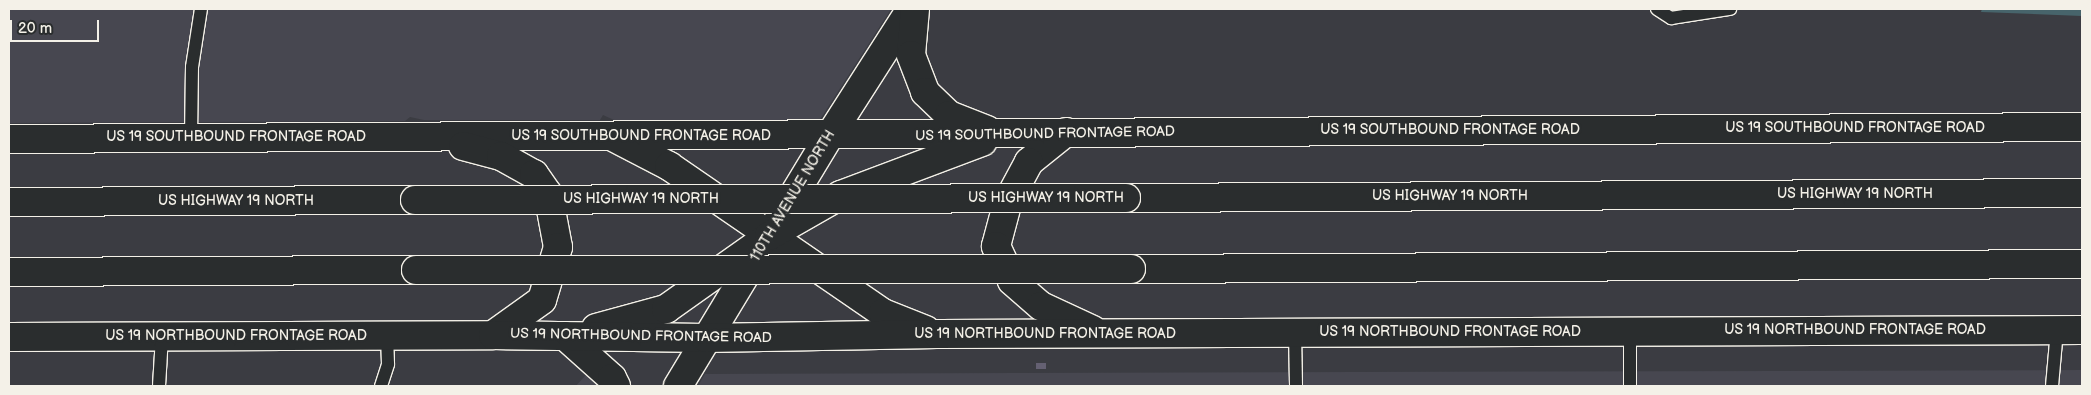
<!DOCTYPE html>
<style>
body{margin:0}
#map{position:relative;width:2091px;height:395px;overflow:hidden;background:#3b3c42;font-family:"Balsamiq Sans",sans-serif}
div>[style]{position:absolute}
.built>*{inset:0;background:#474750;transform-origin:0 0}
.water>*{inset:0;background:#47646b}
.building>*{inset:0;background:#646072;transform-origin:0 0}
.roads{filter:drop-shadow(1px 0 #f4f1e8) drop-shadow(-1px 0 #f4f1e8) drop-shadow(0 1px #f4f1e8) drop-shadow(0 -1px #f4f1e8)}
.service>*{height:12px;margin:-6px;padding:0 6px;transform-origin:6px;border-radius:6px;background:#2a2d2e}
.tertiary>*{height:28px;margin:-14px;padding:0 14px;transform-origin:14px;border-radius:14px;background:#2a2d2e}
.primary>*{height:28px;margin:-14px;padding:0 14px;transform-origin:14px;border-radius:14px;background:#2a2d2e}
.motorway>*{height:28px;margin:-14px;padding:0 14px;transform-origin:14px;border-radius:14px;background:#2a2d2e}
.bridges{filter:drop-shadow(1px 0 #f4f1e8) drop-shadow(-1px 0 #f4f1e8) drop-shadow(0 1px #f4f1e8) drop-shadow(0 -1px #f4f1e8)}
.motorway-bridge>*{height:28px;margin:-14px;padding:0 14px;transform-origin:14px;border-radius:14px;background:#2a2d2e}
span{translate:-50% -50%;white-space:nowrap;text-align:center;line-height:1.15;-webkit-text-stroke:5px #2a2d2e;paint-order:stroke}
.street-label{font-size:14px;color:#f4f1e8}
.frame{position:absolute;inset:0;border:10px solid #f4f1e8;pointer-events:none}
.scale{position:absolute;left:10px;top:20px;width:89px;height:22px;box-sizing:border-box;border:2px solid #f4f1e8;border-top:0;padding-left:6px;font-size:15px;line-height:18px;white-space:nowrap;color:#f4f1e8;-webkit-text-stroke:4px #2a2d2e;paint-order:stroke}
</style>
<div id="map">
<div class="built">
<div style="clip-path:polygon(9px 9px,891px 9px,819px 121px,614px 120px,603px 115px,600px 120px,424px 120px,410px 117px,405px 121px,9px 123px)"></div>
<div style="clip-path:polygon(2082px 370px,2082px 386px,698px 386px,705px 374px)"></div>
<div style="left:586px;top:375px;width:16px;height:577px;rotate:43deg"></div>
</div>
<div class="water">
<div style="clip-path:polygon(1982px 9px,2082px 9px,2082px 16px,1981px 12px)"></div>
</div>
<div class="building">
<div style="left:1036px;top:363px;width:10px;height:6px"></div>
</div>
<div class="roads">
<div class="service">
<div style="left:1657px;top:9px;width:17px;rotate:33deg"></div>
<div style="left:1671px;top:18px;width:60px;rotate:-8.7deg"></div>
<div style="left:191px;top:138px;width:71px;rotate:-89.2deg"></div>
<div style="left:192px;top:67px;width:59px;rotate:-81.2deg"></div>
<div style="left:1295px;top:333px;width:53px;rotate:88.9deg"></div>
<div style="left:159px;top:386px;width:49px;rotate:-86.5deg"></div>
<div style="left:381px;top:386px;width:23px;rotate:-72deg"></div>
<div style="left:388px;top:364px;width:29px;rotate:-92deg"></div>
<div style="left:1630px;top:386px;width:55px;rotate:-90deg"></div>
<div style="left:2052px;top:386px;width:56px;rotate:-84.9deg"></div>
</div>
<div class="tertiary">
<div style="left:678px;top:386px;width:291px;rotate:-58.8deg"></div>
<div style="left:829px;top:137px;width:152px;rotate:-57.4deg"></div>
</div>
<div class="primary">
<div style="left:915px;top:9px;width:46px;rotate:95deg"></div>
<div style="left:911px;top:55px;width:40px;rotate:69deg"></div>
<div style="left:925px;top:92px;width:33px;rotate:44deg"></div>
<div style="left:949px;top:115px;width:41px;rotate:21.5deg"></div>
<div style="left:1066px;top:132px;width:48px;rotate:141deg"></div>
<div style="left:1029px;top:162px;width:44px;rotate:118.3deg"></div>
<div style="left:1008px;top:201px;width:47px;rotate:104.9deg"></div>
<div style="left:996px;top:246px;width:38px;rotate:65deg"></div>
<div style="left:1012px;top:281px;width:38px;rotate:41deg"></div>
<div style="left:1041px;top:306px;width:57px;rotate:24.8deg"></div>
<div style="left:615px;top:138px;width:61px;rotate:27.4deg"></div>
<div style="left:669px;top:166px;width:260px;rotate:34.5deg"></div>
<div style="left:883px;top:313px;width:46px;rotate:21.6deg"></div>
<div style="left:9px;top:139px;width:2073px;rotate:-0.33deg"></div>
<div style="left:463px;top:146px;width:39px;rotate:15deg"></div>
<div style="left:501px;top:156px;width:38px;rotate:29deg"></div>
<div style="left:534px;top:174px;width:24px;rotate:55deg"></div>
<div style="left:548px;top:194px;width:54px;rotate:79.3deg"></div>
<div style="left:558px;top:247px;width:55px;rotate:106.8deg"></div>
<div style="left:542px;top:300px;width:60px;rotate:144.5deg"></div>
<div style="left:596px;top:328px;width:73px;rotate:-15.2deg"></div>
<div style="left:666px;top:309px;width:126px;rotate:-35.3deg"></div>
<div style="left:769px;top:236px;width:83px;rotate:-29.7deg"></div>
<div style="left:841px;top:195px;width:151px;rotate:-20.6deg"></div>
<div style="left:565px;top:336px;width:63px;rotate:41.8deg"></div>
<div style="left:612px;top:378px;width:9px;rotate:63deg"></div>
<div style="left:9px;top:337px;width:484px;rotate:-0.2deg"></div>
<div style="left:493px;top:335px;width:213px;rotate:0.8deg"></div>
<div style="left:706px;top:338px;width:231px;rotate:-1deg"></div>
<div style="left:937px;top:334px;width:1145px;rotate:-0.2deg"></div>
</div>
<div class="motorway">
<div style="left:1126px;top:198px;width:956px;rotate:-0.3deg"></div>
<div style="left:9px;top:202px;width:406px;rotate:-0.3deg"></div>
<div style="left:1131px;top:269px;width:951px;rotate:-0.3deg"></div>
<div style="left:9px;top:272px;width:407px;rotate:-0.3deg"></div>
</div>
</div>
<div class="bridges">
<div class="motorway-bridge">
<div style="left:415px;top:200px;width:711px;rotate:-0.16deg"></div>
<div style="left:416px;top:270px;width:715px;rotate:-0.08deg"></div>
</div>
</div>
<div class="street-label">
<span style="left:1855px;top:128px">US 19 SOUTHBOUND FRONTAGE ROAD</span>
<span style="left:1450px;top:130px">US 19 SOUTHBOUND FRONTAGE ROAD</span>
<span style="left:1045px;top:134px;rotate:-1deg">US 19 SOUTHBOUND FRONTAGE ROAD</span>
<span style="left:641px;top:136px">US 19 SOUTHBOUND FRONTAGE ROAD</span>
<span style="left:236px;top:137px">US 19 SOUTHBOUND FRONTAGE ROAD</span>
<span style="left:1855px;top:194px">US HIGHWAY 19 NORTH</span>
<span style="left:793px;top:196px;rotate:-59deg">110TH AVENUE NORTH</span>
<span style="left:1450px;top:196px">US HIGHWAY 19 NORTH</span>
<span style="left:1046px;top:198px">US HIGHWAY 19 NORTH</span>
<span style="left:641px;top:199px">US HIGHWAY 19 NORTH</span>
<span style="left:236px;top:201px">US HIGHWAY 19 NORTH</span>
<span style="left:1855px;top:330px">US 19 NORTHBOUND FRONTAGE ROAD</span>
<span style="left:1450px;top:332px">US 19 NORTHBOUND FRONTAGE ROAD</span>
<span style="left:1045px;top:334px">US 19 NORTHBOUND FRONTAGE ROAD</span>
<span style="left:236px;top:336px">US 19 NORTHBOUND FRONTAGE ROAD</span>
<span style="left:641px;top:336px;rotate:1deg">US 19 NORTHBOUND FRONTAGE ROAD</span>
</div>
<div class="frame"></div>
<div class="scale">20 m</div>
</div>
